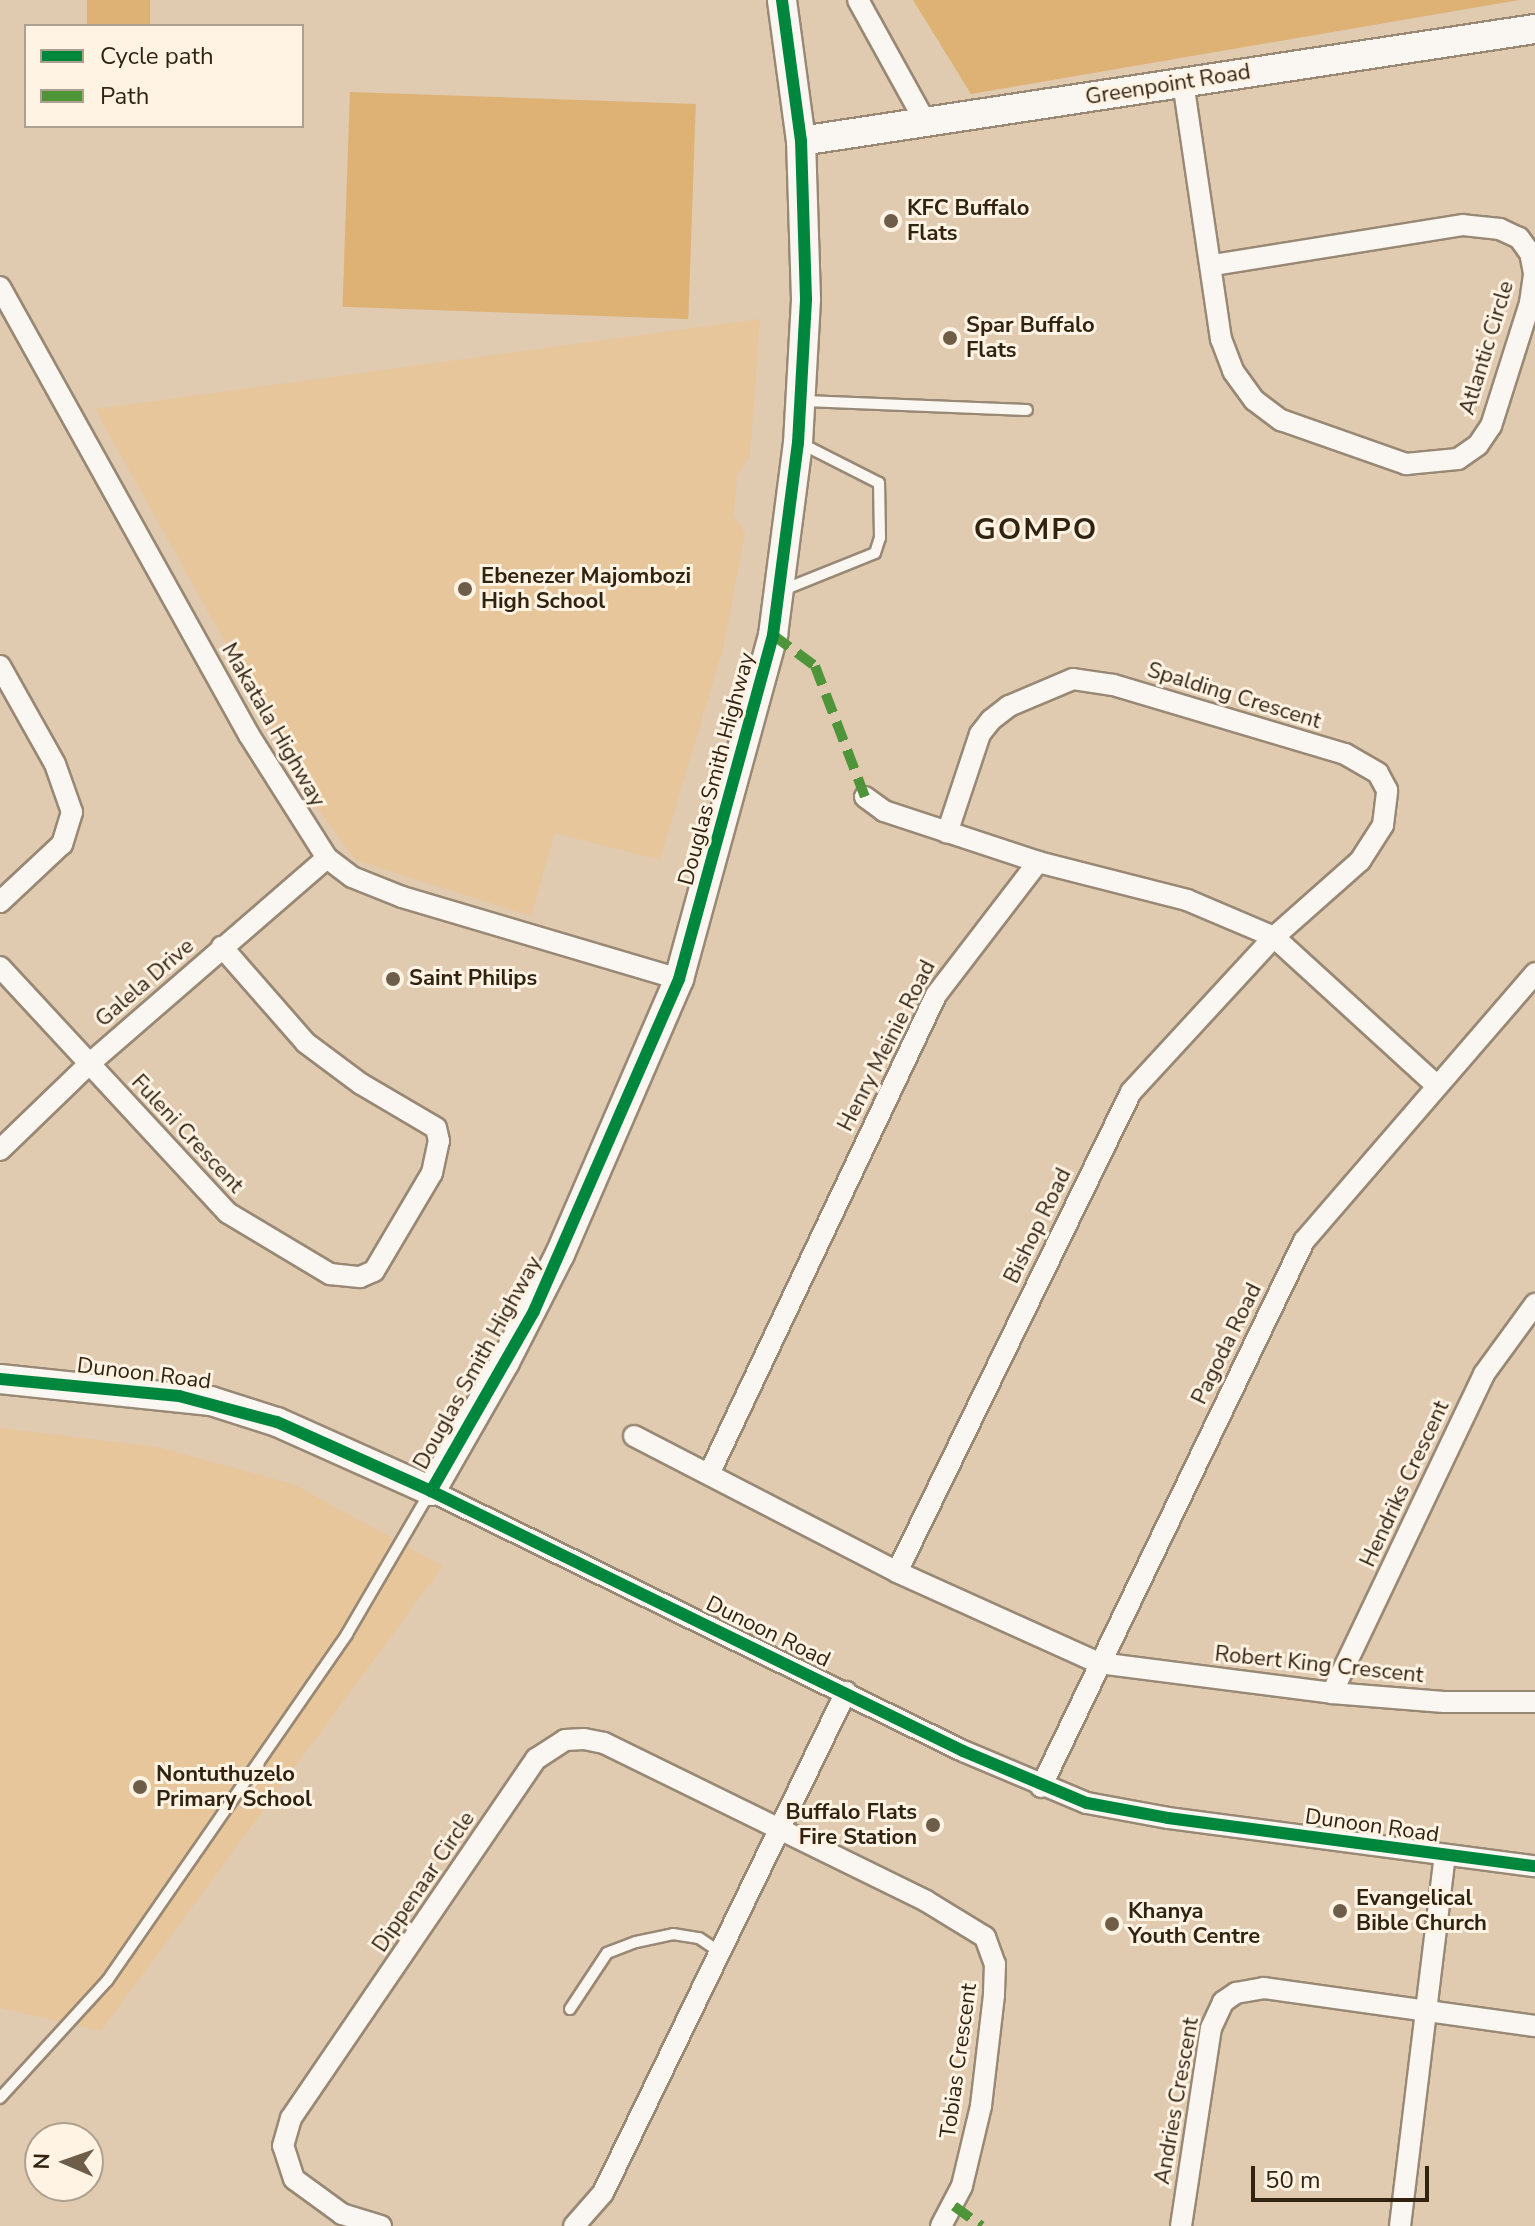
<!DOCTYPE html>
<style>
body{margin:0}
#map{position:relative;width:1535px;height:2226px;overflow:hidden;background:#e0cab0;font-family:"Nunito Sans",sans-serif}
div>[style]{position:absolute}
.built>*{inset:0;background:#e8c69c}
.green>*{inset:0;background:#deb174;transform-origin:0 0}
.roads{filter:drop-shadow(2px 0 #988874) drop-shadow(-2px 0 #988874) drop-shadow(0 2px #988874) drop-shadow(0 -2px #988874)}
.lane>*{height:10px;margin:-5px;padding:0 5px;transform-origin:5px;border-radius:5px;background:#faf7f3}
.street>*{height:20px;margin:-10px;padding:0 10px;transform-origin:10px;border-radius:10px;background:#faf7f3}
.secondary>*{height:28px;margin:-14px;padding:0 14px;transform-origin:14px;border-radius:14px;background:#faf7f3}
.quiet>*{height:10px;margin-top:-5px;transform-origin:0;background:repeating-linear-gradient(90deg,#4e9439 0 20px,transparent 0 30px)}
.cycleway>*{height:12px;margin:-6px;padding:0 6px;transform-origin:6px;border-radius:6px;background:#00873e}
.dots>*{width:22px;height:22px;translate:-50% -50%;box-sizing:border-box;border:4px solid #fff3e4;border-radius:50%}
span{translate:-50% -50%;white-space:nowrap;text-align:center;line-height:1.15;-webkit-text-stroke:6px #fff3e4;paint-order:stroke}
.street-label{font-size:22px;color:#312310}
.poi-label{font-size:22px;color:#312310;font-weight:700}
.left{translate:0 -50%;text-align:left}
.right{translate:-100% -50%;text-align:right}
.district-label{font-size:30px;color:#312310;font-weight:700;letter-spacing:2px}
.legend{position:absolute;left:24px;top:24px;width:280px;height:104px;box-sizing:border-box;background:#fff3e4;border:2px solid #ada08f;margin:0;padding:10px 14px;list-style:none;font-size:24px;color:#312310}
.legend li{display:flex;align-items:center;gap:16px;height:40px}
.legend b{width:40px;border:2px solid #ada08f}
.north{position:absolute;left:24px;top:2122px;width:80px;height:80px;box-sizing:border-box;background:#fff3e4;border:2px solid #ada08f;border-radius:50%;rotate:272deg;font-size:22px;font-weight:700;line-height:32px;text-align:center;color:#312310}
.north::after{content:'';display:block;margin:auto;width:28px;height:36px;background:#6e5d48;clip-path:polygon(50% 0,100% 100%,50% 72%,0 100%)}
.scale{position:absolute;left:1251px;top:2166px;width:178px;height:36px;box-sizing:border-box;border:4px solid #312310;border-top:0;padding-left:10px;font-size:24px;line-height:28px;white-space:nowrap;color:#312310;-webkit-text-stroke:6px #fff3e4;paint-order:stroke}
</style>
<div id="map">
<div class="built">
<div style="clip-path:polygon(760px 319px,750px 456px,737px 476px,734px 516px,745px 533px,724px 645px,660px 860px,555px 833px,531px 916px,355px 860px,318px 809px,95px 409px)"></div>
<div style="clip-path:polygon(0 1428px,157px 1447px,293px 1484px,443px 1566px,101px 2031px,0 2008px)"></div>
</div>
<div class="green">
<div style="left:87px;top:0;width:63px;height:26px"></div>
<div style="clip-path:polygon(913px 0,1519px 0,971px 94px)"></div>
<div style="left:350px;top:92px;width:346px;height:215px;rotate:2deg"></div>
</div>
<div class="roads">
<div class="lane">
<div style="left:804px;top:401px;width:223px;rotate:2.3deg"></div>
<div style="left:783px;top:590px;width:99px;rotate:-21.9deg"></div>
<div style="left:875px;top:553px;width:16px;rotate:-72deg"></div>
<div style="left:880px;top:538px;width:55px;rotate:-91deg"></div>
<div style="left:879px;top:483px;width:89px;rotate:-153.1deg"></div>
<div style="left:570px;top:2009px;width:67px;rotate:-56.5deg"></div>
<div style="left:607px;top:1953px;width:31px;rotate:-21deg"></div>
<div style="left:636px;top:1942px;width:38px;rotate:-12deg"></div>
<div style="left:673px;top:1934px;width:26px;rotate:9deg"></div>
<div style="left:699px;top:1938px;width:25px;rotate:34deg"></div>
<div style="left:0;top:2098px;width:159px;rotate:-47.6deg"></div>
<div style="left:107px;top:1981px;width:422px;rotate:-55.3deg"></div>
<div style="left:347px;top:1634px;width:164px;rotate:-59.7deg"></div>
</div>
<div class="street">
<div style="left:858px;top:0;width:143px;rotate:61.1deg"></div>
<div style="left:1183px;top:82px;width:260px;rotate:81.6deg"></div>
<div style="left:1221px;top:339px;width:34px;rotate:69deg"></div>
<div style="left:1233px;top:371px;width:36px;rotate:54deg"></div>
<div style="left:1254px;top:400px;width:34px;rotate:37deg"></div>
<div style="left:1281px;top:420px;width:133px;rotate:19.4deg"></div>
<div style="left:1406px;top:464px;width:52px;rotate:-5.5deg"></div>
<div style="left:1458px;top:459px;width:24px;rotate:-35deg"></div>
<div style="left:1478px;top:445px;width:23px;rotate:-56deg"></div>
<div style="left:1491px;top:426px;width:129px;rotate:-72.4deg"></div>
<div style="left:1530px;top:303px;width:30px;rotate:-82deg"></div>
<div style="left:1534px;top:273px;width:20px;rotate:-101deg"></div>
<div style="left:1530px;top:253px;width:19px;rotate:-126deg"></div>
<div style="left:1519px;top:238px;width:21px;rotate:-155deg"></div>
<div style="left:1500px;top:229px;width:37px;rotate:-174deg"></div>
<div style="left:1463px;top:225px;width:253px;rotate:170.9deg"></div>
<div style="left:0;top:287px;width:513px;rotate:60.93deg"></div>
<div style="left:249px;top:735px;width:146px;rotate:57.6deg"></div>
<div style="left:327px;top:858px;width:31px;rotate:37deg"></div>
<div style="left:352px;top:877px;width:54px;rotate:21.8deg"></div>
<div style="left:402px;top:897px;width:289px;rotate:16.5deg"></div>
<div style="left:0;top:666px;width:112px;rotate:60.7deg"></div>
<div style="left:55px;top:764px;width:51px;rotate:70.5deg"></div>
<div style="left:72px;top:812px;width:34px;rotate:107deg"></div>
<div style="left:62px;top:844px;width:85px;rotate:136.9deg"></div>
<div style="left:865px;top:797px;width:24px;rotate:36deg"></div>
<div style="left:884px;top:811px;width:162px;rotate:18.3deg"></div>
<div style="left:0;top:967px;width:335px;rotate:47.2deg"></div>
<div style="left:228px;top:1213px;width:119px;rotate:30.9deg"></div>
<div style="left:330px;top:1274px;width:30px;rotate:6deg"></div>
<div style="left:360px;top:1277px;width:15px;rotate:-23deg"></div>
<div style="left:374px;top:1271px;width:114px;rotate:-59.4deg"></div>
<div style="left:432px;top:1173px;width:33px;rotate:-78deg"></div>
<div style="left:439px;top:1141px;width:13px;rotate:-103deg"></div>
<div style="left:436px;top:1128px;width:87px;rotate:-149.6deg"></div>
<div style="left:361px;top:1084px;width:69px;rotate:-143.3deg"></div>
<div style="left:306px;top:1043px;width:128px;rotate:-131.2deg"></div>
<div style="left:0;top:1150px;width:124px;rotate:-44deg"></div>
<div style="left:89px;top:1064px;width:315px;rotate:-40.9deg"></div>
<div style="left:634px;top:1436px;width:296px;rotate:27.3deg"></div>
<div style="left:897px;top:1572px;width:222px;rotate:24.3deg"></div>
<div style="left:1099px;top:1663px;width:235px;rotate:7.3deg"></div>
<div style="left:1332px;top:1693px;width:112px;rotate:4.6deg"></div>
<div style="left:1444px;top:1702px;width:91px"></div>
<div style="left:709px;top:1474px;width:530px;rotate:-64.64deg"></div>
<div style="left:936px;top:995px;width:168px;rotate:-52.5deg"></div>
<div style="left:1038px;top:862px;width:154px;rotate:14.3deg"></div>
<div style="left:1187px;top:900px;width:95px;rotate:23deg"></div>
<div style="left:1274px;top:937px;width:218px;rotate:42.4deg"></div>
<div style="left:431px;top:1491px;width:592px;rotate:26.05deg"></div>
<div style="left:963px;top:1751px;width:134px;rotate:22.8deg"></div>
<div style="left:1087px;top:1803px;width:82px;rotate:10.5deg"></div>
<div style="left:1168px;top:1818px;width:370px;rotate:7.5deg"></div>
<div style="left:897px;top:1572px;width:534px;rotate:-64.01deg"></div>
<div style="left:1131px;top:1092px;width:211px;rotate:-47.3deg"></div>
<div style="left:1274px;top:937px;width:115px;rotate:-41.5deg"></div>
<div style="left:1360px;top:861px;width:43px;rotate:-57.4deg"></div>
<div style="left:1383px;top:825px;width:35px;rotate:-83deg"></div>
<div style="left:1387px;top:790px;width:19px;rotate:-118deg"></div>
<div style="left:1378px;top:773px;width:38px;rotate:-150deg"></div>
<div style="left:1345px;top:754px;width:242px;rotate:-163.4deg"></div>
<div style="left:1113px;top:685px;width:40px;rotate:-171.5deg"></div>
<div style="left:1073px;top:679px;width:69px;rotate:157.1deg"></div>
<div style="left:1009px;top:706px;width:23px;rotate:142deg"></div>
<div style="left:991px;top:720px;width:18px;rotate:128deg"></div>
<div style="left:980px;top:734px;width:104px;rotate:108.4deg"></div>
<div style="left:1332px;top:1693px;width:353px;rotate:-64.5deg"></div>
<div style="left:1484px;top:1374px;width:87px;rotate:-53.9deg"></div>
<div style="left:1041px;top:1787px;width:606px;rotate:-64.28deg"></div>
<div style="left:1304px;top:1241px;width:354px;rotate:-49.2deg"></div>
<div style="left:381px;top:2226px;width:41px;rotate:-162.9deg"></div>
<div style="left:342px;top:2214px;width:59px;rotate:-143.9deg"></div>
<div style="left:294px;top:2179px;width:35px;rotate:-108deg"></div>
<div style="left:283px;top:2146px;width:29px;rotate:-74deg"></div>
<div style="left:291px;top:2118px;width:435px;rotate:-55.7deg"></div>
<div style="left:536px;top:1759px;width:35px;rotate:-33deg"></div>
<div style="left:565px;top:1740px;width:19px;rotate:-3deg"></div>
<div style="left:584px;top:1739px;width:20px;rotate:11deg"></div>
<div style="left:604px;top:1743px;width:359px;rotate:26.1deg"></div>
<div style="left:926px;top:1901px;width:69px;rotate:31.4deg"></div>
<div style="left:985px;top:1937px;width:29px;rotate:70deg"></div>
<div style="left:995px;top:1964px;width:31px;rotate:92deg"></div>
<div style="left:994px;top:1995px;width:112px;rotate:96.7deg"></div>
<div style="left:981px;top:2106px;width:82px;rotate:103.4deg"></div>
<div style="left:962px;top:2186px;width:45px;rotate:117.7deg"></div>
<div style="left:574px;top:2226px;width:44px;rotate:-48.7deg"></div>
<div style="left:603px;top:2193px;width:557px;rotate:-64.13deg"></div>
<div style="left:1181px;top:2226px;width:200px;rotate:-81.4deg"></div>
<div style="left:1211px;top:2028px;width:29px;rotate:-65deg"></div>
<div style="left:1223px;top:2002px;width:16px;rotate:-35deg"></div>
<div style="left:1236px;top:1993px;width:28px;rotate:-10deg"></div>
<div style="left:1264px;top:1988px;width:274px;rotate:8deg"></div>
<div style="left:1400px;top:2226px;width:373px;rotate:-83.1deg"></div>
</div>
<div class="secondary">
<div style="left:801px;top:141px;width:742px;rotate:-8.68deg"></div>
<div style="left:0;top:1379px;width:212px;rotate:6deg"></div>
<div style="left:211px;top:1401px;width:69px;rotate:17.7deg"></div>
<div style="left:277px;top:1422px;width:169px;rotate:24.1deg"></div>
<div style="left:431px;top:1491px;width:149px;rotate:-60.2deg"></div>
<div style="left:505px;top:1362px;width:121px;rotate:-63deg"></div>
<div style="left:560px;top:1254px;width:300px;rotate:-66.6deg"></div>
<div style="left:679px;top:979px;width:357px;rotate:-74.7deg"></div>
<div style="left:773px;top:635px;width:194px;rotate:-82.6deg"></div>
<div style="left:798px;top:443px;width:144px;rotate:-86.8deg"></div>
<div style="left:806px;top:299px;width:158px;rotate:-91.8deg"></div>
<div style="left:801px;top:141px;width:142px;rotate:-97.7deg"></div>
</div>
</div>
<div class="quiet">
<div style="left:773px;top:635px;width:52px;rotate:36.4deg"></div>
<div style="left:815px;top:666px;width:140px;rotate:69.1deg"></div>
<div style="left:954px;top:2206px;width:34px;rotate:36deg"></div>
</div>
<div class="cycleway">
<div style="left:0;top:1379px;width:180px;rotate:5.4deg"></div>
<div style="left:179px;top:1396px;width:101px;rotate:14.9deg"></div>
<div style="left:277px;top:1422px;width:169px;rotate:24.1deg"></div>
<div style="left:431px;top:1491px;width:592px;rotate:26.05deg"></div>
<div style="left:963px;top:1751px;width:134px;rotate:22.8deg"></div>
<div style="left:1087px;top:1803px;width:82px;rotate:10.5deg"></div>
<div style="left:1168px;top:1818px;width:370px;rotate:7.5deg"></div>
<div style="left:431px;top:1491px;width:207px;rotate:-60.2deg"></div>
<div style="left:534px;top:1311px;width:362px;rotate:-66.4deg"></div>
<div style="left:679px;top:979px;width:357px;rotate:-74.7deg"></div>
<div style="left:773px;top:635px;width:194px;rotate:-82.6deg"></div>
<div style="left:798px;top:443px;width:144px;rotate:-86.8deg"></div>
<div style="left:806px;top:299px;width:158px;rotate:-91.8deg"></div>
<div style="left:801px;top:141px;width:142px;rotate:-97.7deg"></div>
</div>
<div class="dots">
<div style="left:891px;top:221px;background:#6e5d48"></div>
<div style="left:950px;top:338px;background:#6e5d48"></div>
<div style="left:465px;top:589px;background:#6e5d48"></div>
<div style="left:393px;top:979px;background:#6e5d48"></div>
<div style="left:140px;top:1787px;background:#6e5d48"></div>
<div style="left:933px;top:1825px;background:#6e5d48"></div>
<div style="left:1340px;top:1911px;background:#6e5d48"></div>
<div style="left:1112px;top:1924px;background:#6e5d48"></div>
</div>
<div class="street-label">
<span style="left:1168px;top:85px;rotate:-9deg">Greenpoint Road</span>
<span style="left:1487px;top:348px;rotate:-73deg">Atlantic Circle</span>
<span style="left:1234px;top:696px;rotate:17deg">Spalding Crescent</span>
<span style="left:273px;top:725px;rotate:60deg">Makatala Highway</span>
<span style="left:717px;top:769px;rotate:-75deg">Douglas Smith Highway</span>
<span style="left:145px;top:983px;rotate:-41deg">Galela Drive</span>
<span style="left:887px;top:1046px;rotate:-63deg">Henry Meinie Road</span>
<span style="left:187px;top:1134px;rotate:47deg">Fuleni Crescent</span>
<span style="left:1038px;top:1226px;rotate:-64deg">Bishop Road</span>
<span style="left:1227px;top:1344px;rotate:-64deg">Pagoda Road</span>
<span style="left:478px;top:1363px;rotate:-61deg">Douglas Smith Highway</span>
<span style="left:144px;top:1374px;rotate:7deg">Dunoon Road</span>
<span style="left:1405px;top:1484px;rotate:-65deg">Hendriks Crescent</span>
<span style="left:768px;top:1632px;rotate:26deg">Dunoon Road</span>
<span style="left:1319px;top:1665px;rotate:6deg">Robert King Crescent</span>
<span style="left:1372px;top:1826px;rotate:8deg">Dunoon Road</span>
<span style="left:424px;top:1882px;rotate:-56deg">Dippenaar Circle</span>
<span style="left:959px;top:2061px;rotate:-82deg">Tobias Crescent</span>
<span style="left:1177px;top:2101px;rotate:-80deg">Andries Crescent</span>
</div>
<div class="poi-label">
<span class="left" style="left:907px;top:221px">KFC Buffalo<br>Flats</span>
<span class="left" style="left:966px;top:338px">Spar Buffalo<br>Flats</span>
<span class="left" style="left:481px;top:589px">Ebenezer Majombozi<br>High School</span>
<span class="left" style="left:409px;top:979px">Saint Philips</span>
<span class="left" style="left:156px;top:1787px">Nontuthuzelo<br>Primary School</span>
<span class="right" style="left:917px;top:1825px">Buffalo Flats<br>Fire Station</span>
<span class="left" style="left:1356px;top:1911px">Evangelical<br>Bible Church</span>
<span class="left" style="left:1128px;top:1924px">Khanya<br>Youth Centre</span>
</div>
<div class="district-label">
<span style="left:1036px;top:530px">GOMPO</span>
</div>
<ul class="legend">
<li><b style="height:10px;background:#00873e"></b>Cycle path</li>
<li><b style="height:10px;background:#4e9439"></b>Path</li>
</ul>
<div class="north">N</div>
<div class="scale">50 m</div>
</div>
